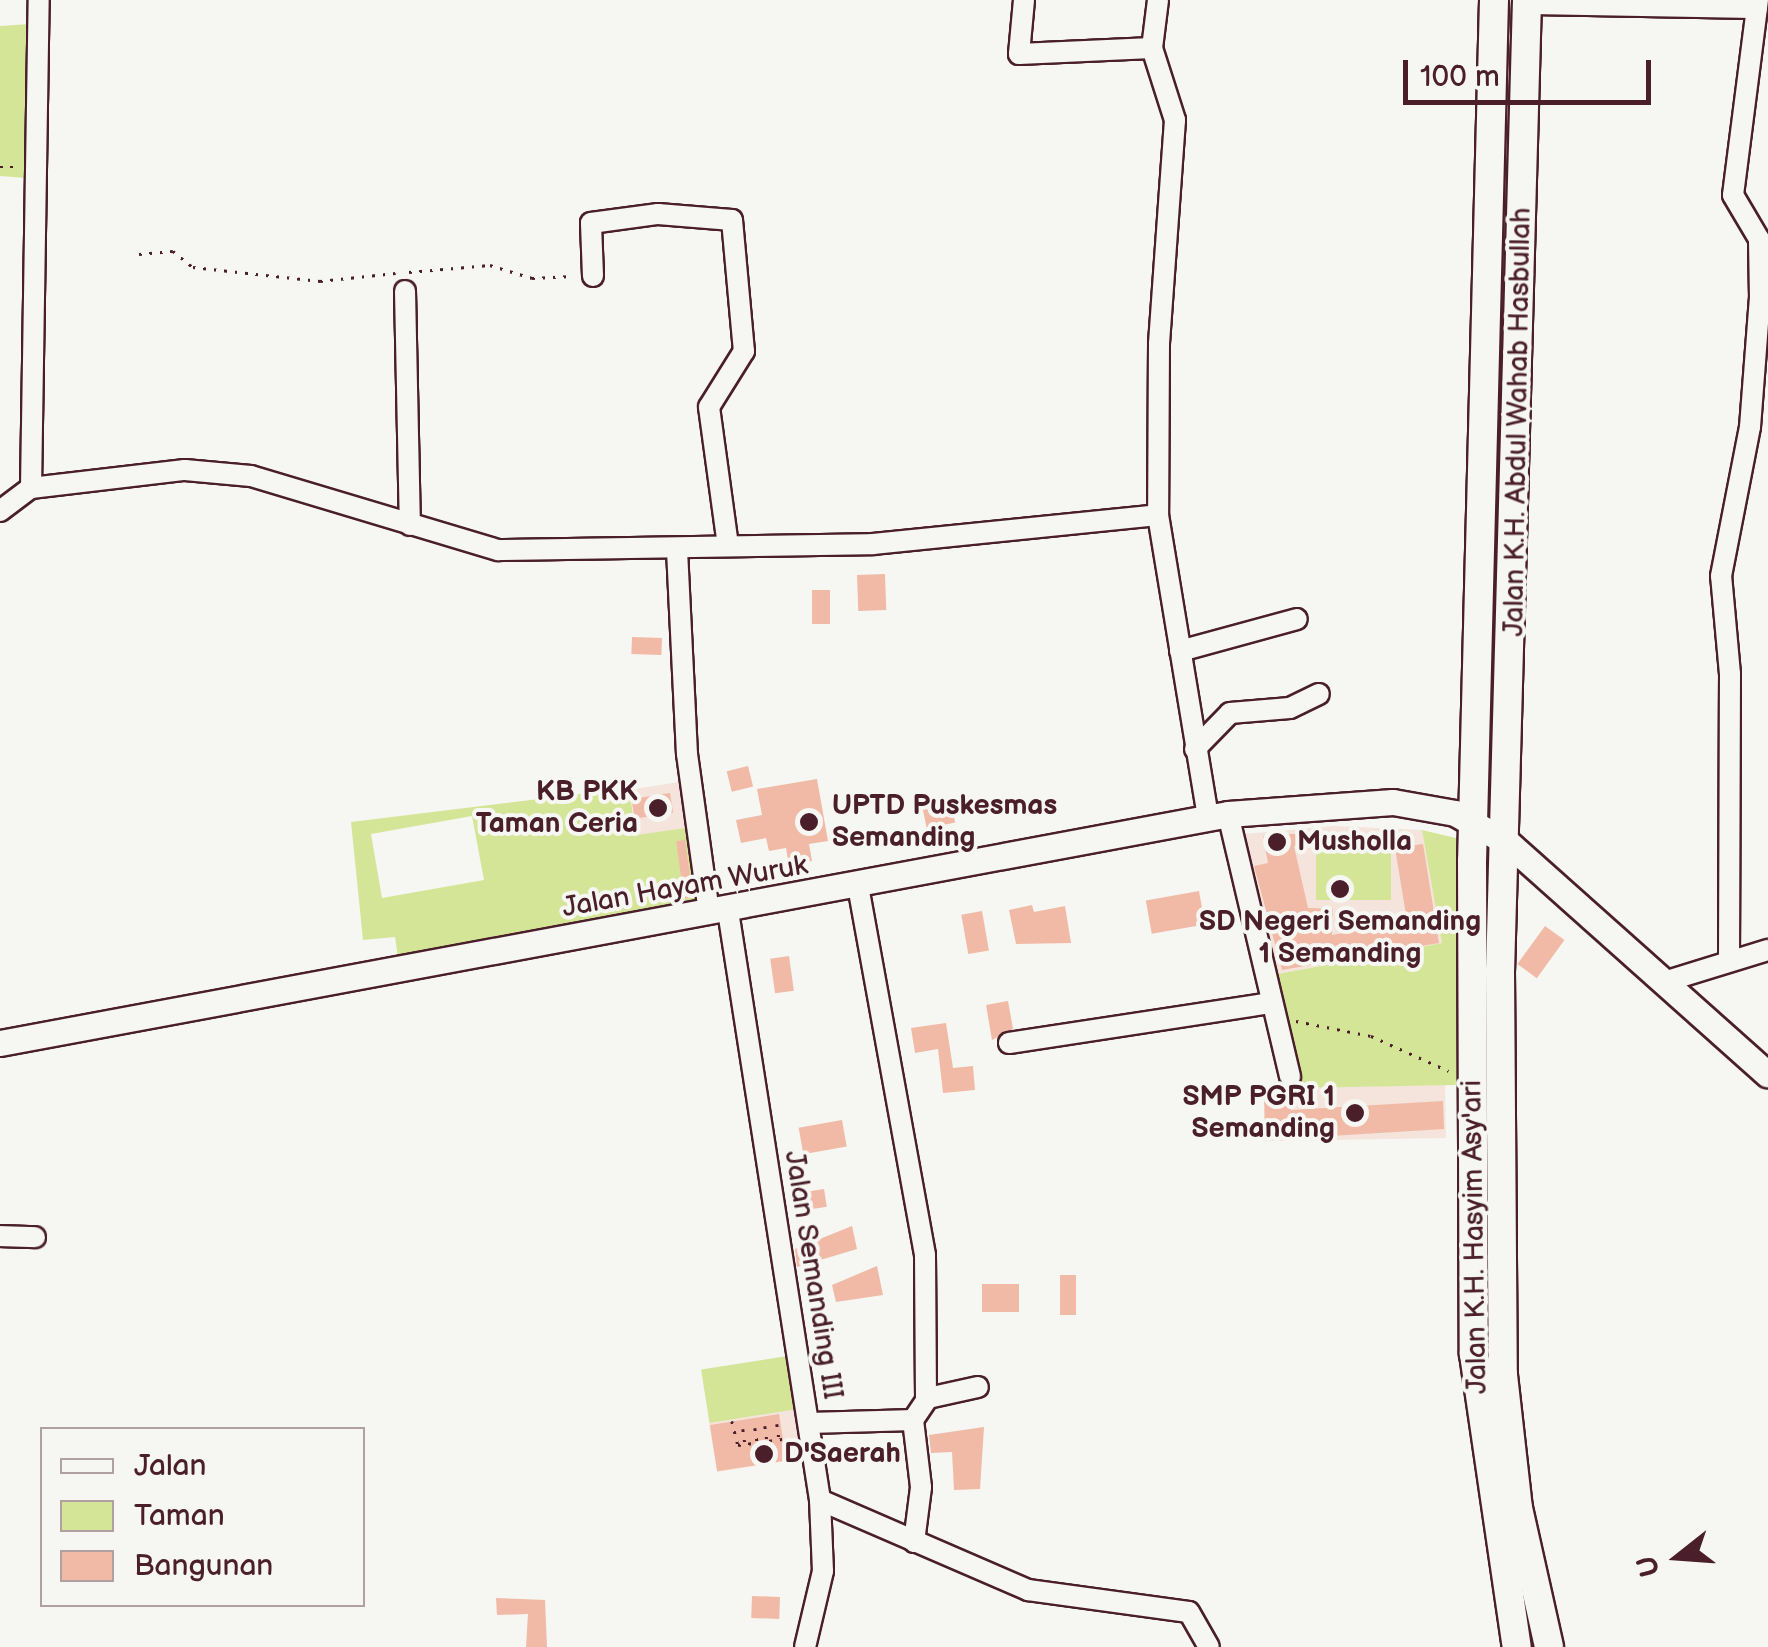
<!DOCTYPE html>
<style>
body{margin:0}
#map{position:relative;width:1768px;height:1647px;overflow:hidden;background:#f6f6f2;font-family:"Balsamiq Sans",sans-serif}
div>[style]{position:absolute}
.built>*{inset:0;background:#f4e4db;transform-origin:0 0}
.green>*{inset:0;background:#d5e598;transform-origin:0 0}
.building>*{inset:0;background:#f1baa6;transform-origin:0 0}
.path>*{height:2.5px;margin-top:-1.25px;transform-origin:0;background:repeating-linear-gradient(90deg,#4a1f2b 0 2.5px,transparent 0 10.5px)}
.roads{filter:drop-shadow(2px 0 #4a1f2b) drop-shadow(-2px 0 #4a1f2b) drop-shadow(0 2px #4a1f2b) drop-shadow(0 -2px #4a1f2b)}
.minor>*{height:20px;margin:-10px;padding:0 10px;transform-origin:10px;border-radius:10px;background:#f6f6f2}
.major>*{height:25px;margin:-12.5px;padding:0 12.5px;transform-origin:12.5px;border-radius:12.5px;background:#f6f6f2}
.highway>*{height:28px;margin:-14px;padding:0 14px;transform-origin:14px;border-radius:14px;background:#f6f6f2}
.dots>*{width:28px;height:28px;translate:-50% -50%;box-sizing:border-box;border:5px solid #f6f6f2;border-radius:50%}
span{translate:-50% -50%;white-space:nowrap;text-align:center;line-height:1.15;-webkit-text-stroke:8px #f6f6f2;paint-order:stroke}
.street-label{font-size:28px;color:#4a1f2b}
.poi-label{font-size:28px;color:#4a1f2b;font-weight:700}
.right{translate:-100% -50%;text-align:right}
.left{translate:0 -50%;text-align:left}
.legend{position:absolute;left:40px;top:1427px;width:325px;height:180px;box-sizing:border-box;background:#f6f6f2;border:2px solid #b1a0a2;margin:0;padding:12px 18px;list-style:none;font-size:30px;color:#4a1f2b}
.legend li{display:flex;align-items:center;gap:20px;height:50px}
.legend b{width:50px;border:2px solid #b1a0a2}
.north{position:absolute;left:1628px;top:1507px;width:100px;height:100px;-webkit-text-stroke:8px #f6f6f2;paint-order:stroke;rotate:253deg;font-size:28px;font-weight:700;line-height:40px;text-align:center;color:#4a1f2b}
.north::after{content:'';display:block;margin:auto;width:35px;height:45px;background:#4a1f2b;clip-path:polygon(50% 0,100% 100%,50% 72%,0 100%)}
.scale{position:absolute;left:1403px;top:60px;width:248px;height:45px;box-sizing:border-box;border:5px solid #4a1f2b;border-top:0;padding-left:12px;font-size:30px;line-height:35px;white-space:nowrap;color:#4a1f2b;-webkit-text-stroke:8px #f6f6f2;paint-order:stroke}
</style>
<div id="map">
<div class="built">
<div style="left:679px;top:782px;width:47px;height:50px;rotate:81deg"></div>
<div style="clip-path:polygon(1334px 826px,1422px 830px,1443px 943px,1267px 976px,1233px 835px)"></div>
<div style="left:1445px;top:1085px;width:53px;height:181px;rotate:89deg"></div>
<div style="left:795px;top:1409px;width:50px;height:87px;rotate:81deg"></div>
</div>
<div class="green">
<div style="clip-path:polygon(30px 24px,26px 178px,0 176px,0 26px)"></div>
<div style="clip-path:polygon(evenodd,629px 788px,636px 835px,686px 828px,698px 911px,399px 964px,395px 937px,363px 940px,351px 822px,629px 788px,472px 816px,484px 880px,382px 898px,371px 834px,472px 816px)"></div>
<div style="clip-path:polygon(1422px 830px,1460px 839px,1457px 1085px,1296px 1088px,1267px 976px,1442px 943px)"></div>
<div style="left:1316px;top:849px;width:75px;height:51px"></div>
<div style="left:787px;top:1356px;width:54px;height:87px;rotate:81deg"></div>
</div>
<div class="building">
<div style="left:885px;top:574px;width:36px;height:28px;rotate:88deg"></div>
<div style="left:812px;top:590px;width:18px;height:34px"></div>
<div style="left:632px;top:637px;width:30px;height:17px;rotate:2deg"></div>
<div style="left:748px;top:766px;width:21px;height:22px;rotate:76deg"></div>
<div style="clip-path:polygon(817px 779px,828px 841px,809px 844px,812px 861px,789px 865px,786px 848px,769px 851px,766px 838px,741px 843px,736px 820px,762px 815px,757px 789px)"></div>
<div style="left:670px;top:793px;width:20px;height:39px;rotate:81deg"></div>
<div style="left:950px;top:798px;width:25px;height:29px;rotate:78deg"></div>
<div style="clip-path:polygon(1321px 832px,1322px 845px,1294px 846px,1308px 908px,1333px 909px,1332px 935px,1407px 921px,1395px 848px,1423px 844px,1439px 943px,1282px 970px,1254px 866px,1268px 863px,1263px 836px)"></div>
<div style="left:685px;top:840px;width:58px;height:9px;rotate:82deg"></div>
<div style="left:1199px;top:891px;width:34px;height:54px;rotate:80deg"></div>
<div style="clip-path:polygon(1032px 905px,1034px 912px,1065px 906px,1071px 943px,1016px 944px,1009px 910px)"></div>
<div style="left:982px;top:911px;width:40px;height:21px;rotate:80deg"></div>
<div style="left:1545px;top:926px;width:24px;height:47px;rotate:36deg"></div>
<div style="left:789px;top:956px;width:35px;height:19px;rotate:82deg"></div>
<div style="clip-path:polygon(1008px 1001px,1013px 1029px,992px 1040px,986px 1005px)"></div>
<div style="clip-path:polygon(946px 1023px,953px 1068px,973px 1066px,975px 1090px,943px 1093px,938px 1049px,915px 1053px,911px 1028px)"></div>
<div style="clip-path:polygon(1264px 1089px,1290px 1090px,1291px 1110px,1443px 1101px,1444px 1129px,1265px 1140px)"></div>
<div style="left:842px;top:1120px;width:27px;height:44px;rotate:80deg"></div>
<div style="left:824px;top:1189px;width:18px;height:26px;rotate:81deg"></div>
<div style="clip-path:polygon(852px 1226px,857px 1249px,797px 1267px,795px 1249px)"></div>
<div style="clip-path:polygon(877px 1266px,883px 1295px,836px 1302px,832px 1285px)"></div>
<div style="left:1060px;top:1275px;width:16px;height:40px"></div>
<div style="left:982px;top:1284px;width:37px;height:28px"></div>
<div style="left:779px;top:1414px;width:47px;height:70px;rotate:81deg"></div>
<div style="clip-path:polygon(984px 1427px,980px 1489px,954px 1490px,952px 1452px,931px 1453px,929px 1435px)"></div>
<div style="left:752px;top:1596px;width:28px;height:22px;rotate:2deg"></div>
<div style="clip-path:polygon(496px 1598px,545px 1600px,547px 1647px,526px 1647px,528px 1614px,497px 1615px)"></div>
</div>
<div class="path">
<div style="left:0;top:167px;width:18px"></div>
<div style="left:139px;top:254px;width:34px;rotate:-5deg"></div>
<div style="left:173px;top:251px;width:26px;rotate:39deg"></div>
<div style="left:193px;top:267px;width:128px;rotate:6.3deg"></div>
<div style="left:320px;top:281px;width:76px;rotate:-6deg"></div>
<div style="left:409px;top:272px;width:81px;rotate:-4.9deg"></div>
<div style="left:490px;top:265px;width:44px;rotate:17.2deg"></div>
<div style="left:532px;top:278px;width:41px;rotate:-2.8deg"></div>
<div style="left:1296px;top:1021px;width:76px;rotate:11.3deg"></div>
<div style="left:1371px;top:1036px;width:85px;rotate:24.2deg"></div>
<div style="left:732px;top:1421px;width:25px;rotate:76deg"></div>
<div style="left:738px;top:1445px;width:52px;rotate:-7.7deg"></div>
<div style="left:777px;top:1424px;width:14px;rotate:82deg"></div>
<div style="left:765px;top:1426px;width:14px;rotate:82deg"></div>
<div style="left:755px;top:1428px;width:13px;rotate:81deg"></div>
<div style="left:743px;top:1429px;width:14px;rotate:82deg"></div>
</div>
<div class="roads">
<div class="minor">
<div style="left:1024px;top:0;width:54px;rotate:95.3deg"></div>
<div style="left:1019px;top:54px;width:133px;rotate:-2.6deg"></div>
<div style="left:1158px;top:0;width:48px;rotate:97.1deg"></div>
<div style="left:1152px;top:48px;width:76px;rotate:72.3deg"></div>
<div style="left:1175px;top:120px;width:225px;rotate:94.1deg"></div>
<div style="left:1159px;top:344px;width:171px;rotate:90.3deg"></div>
<div style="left:1527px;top:4px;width:230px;rotate:1deg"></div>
<div style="left:593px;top:276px;width:53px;rotate:-92.2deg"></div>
<div style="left:591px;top:223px;width:68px;rotate:-7.7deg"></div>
<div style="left:658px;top:214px;width:74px;rotate:4.6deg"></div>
<div style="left:732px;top:220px;width:132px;rotate:84.8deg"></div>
<div style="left:744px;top:351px;width:66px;rotate:122deg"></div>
<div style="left:709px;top:407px;width:140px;rotate:82.2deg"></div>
<div style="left:405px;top:291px;width:234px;rotate:88.8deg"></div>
<div style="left:31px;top:488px;width:488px;rotate:-89.1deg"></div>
<div style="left:0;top:511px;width:39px;rotate:-37deg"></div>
<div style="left:31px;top:488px;width:155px;rotate:-6.7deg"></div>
<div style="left:185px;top:470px;width:66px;rotate:5.2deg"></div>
<div style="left:251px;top:476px;width:258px;rotate:16.7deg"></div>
<div style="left:498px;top:550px;width:375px;rotate:-0.9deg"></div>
<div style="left:873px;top:544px;width:286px;rotate:-5.8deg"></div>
<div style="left:1158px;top:515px;width:307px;rotate:80.6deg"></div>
<div style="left:677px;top:550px;width:204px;rotate:87.2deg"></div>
<div style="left:687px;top:754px;width:161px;rotate:82.1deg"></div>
<div style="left:1180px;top:651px;width:121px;rotate:-15.3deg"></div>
<div style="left:1195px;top:749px;width:50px;rotate:-45.8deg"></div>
<div style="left:1230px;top:713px;width:60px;rotate:-4.8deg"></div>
<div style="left:1290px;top:708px;width:32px;rotate:-26deg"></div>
<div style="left:1228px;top:814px;width:270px;rotate:76.7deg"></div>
<div style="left:858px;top:886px;width:375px;rotate:79.7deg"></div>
<div style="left:925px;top:1255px;width:145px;rotate:89.6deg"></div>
<div style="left:728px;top:911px;width:596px;rotate:81.12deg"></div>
<div style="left:820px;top:1500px;width:71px;rotate:87.6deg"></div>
<div style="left:823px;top:1571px;width:78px;rotate:103.3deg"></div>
<div style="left:1729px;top:959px;width:285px;rotate:-89.8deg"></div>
<div style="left:1730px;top:674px;width:98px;rotate:-95.2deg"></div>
<div style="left:1721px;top:576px;width:152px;rotate:-79deg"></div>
<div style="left:1750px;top:427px;width:129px;rotate:-85.6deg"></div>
<div style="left:1760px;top:298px;width:59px;rotate:-91deg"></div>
<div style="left:1759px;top:239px;width:51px;rotate:-120.6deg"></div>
<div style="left:1733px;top:195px;width:197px;rotate:-82.7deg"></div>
<div style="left:1667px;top:981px;width:106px;rotate:-17.1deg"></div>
<div style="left:1009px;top:1043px;width:265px;rotate:-8.7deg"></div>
<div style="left:0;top:1236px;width:35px;rotate:2deg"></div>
<div style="left:810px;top:1423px;width:103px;rotate:-1.7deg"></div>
<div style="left:820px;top:1500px;width:227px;rotate:23.4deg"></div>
<div style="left:1028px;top:1590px;width:162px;rotate:7.8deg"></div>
<div style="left:1189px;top:1612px;width:40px;rotate:60.3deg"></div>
<div style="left:914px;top:1542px;width:55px;rotate:-82.7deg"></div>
<div style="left:921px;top:1487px;width:67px;rotate:-96.8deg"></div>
<div style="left:913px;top:1420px;width:27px;rotate:-56deg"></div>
<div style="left:928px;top:1398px;width:51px;rotate:-12.4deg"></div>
</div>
<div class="major">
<div style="left:0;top:1043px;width:1249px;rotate:-10.56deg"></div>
<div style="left:1228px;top:814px;width:165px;rotate:-4.2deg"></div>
<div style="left:1393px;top:802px;width:63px;rotate:10.1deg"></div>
<div style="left:1455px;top:813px;width:61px;rotate:29.5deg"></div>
<div style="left:1508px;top:843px;width:348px;rotate:41.7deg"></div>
</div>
<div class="highway">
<div style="left:1494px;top:0;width:861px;rotate:91.46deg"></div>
<div style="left:1472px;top:861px;width:493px;rotate:89.8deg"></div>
<div style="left:1474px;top:1354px;width:296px;rotate:81.7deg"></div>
<div style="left:1527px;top:0;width:971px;rotate:91.59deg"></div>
<div style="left:1500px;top:971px;width:404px;rotate:89.6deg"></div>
<div style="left:1503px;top:1375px;width:134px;rotate:83.6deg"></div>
<div style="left:1518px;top:1508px;width:142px;rotate:77.4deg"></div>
</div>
</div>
<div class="dots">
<div style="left:658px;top:808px;background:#4a1f2b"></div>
<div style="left:809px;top:822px;background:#4a1f2b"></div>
<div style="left:1277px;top:842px;background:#4a1f2b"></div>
<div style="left:1340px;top:889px;background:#4a1f2b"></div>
<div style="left:1355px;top:1113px;background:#4a1f2b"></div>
<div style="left:764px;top:1454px;background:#4a1f2b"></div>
</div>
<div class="street-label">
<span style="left:1518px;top:422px;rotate:-89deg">Jalan K.H. Abdul Wahab Hasbullah</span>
<span style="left:685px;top:887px;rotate:-10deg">Jalan Hayam Wuruk</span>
<span style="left:1475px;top:1237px;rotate:-91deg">Jalan K.H. Hasyim Asy'ari</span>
<span style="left:813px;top:1275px;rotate:81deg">Jalan Semanding III</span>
</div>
<div class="poi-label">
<span class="right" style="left:638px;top:808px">KB PKK<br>Taman Ceria</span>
<span class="left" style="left:832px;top:822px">UPTD Puskesmas<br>Semanding</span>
<span class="left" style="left:1297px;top:842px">Musholla</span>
<span style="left:1340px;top:938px">SD Negeri Semanding<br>1 Semanding</span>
<span class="right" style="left:1335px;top:1113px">SMP PGRI 1<br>Semanding</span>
<span class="left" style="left:784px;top:1454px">D'Saerah</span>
</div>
<ul class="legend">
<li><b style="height:12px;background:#f6f6f2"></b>Jalan</li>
<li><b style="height:28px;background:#d5e598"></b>Taman</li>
<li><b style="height:28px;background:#f1baa6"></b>Bangunan</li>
</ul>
<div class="north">U</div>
<div class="scale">100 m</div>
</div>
